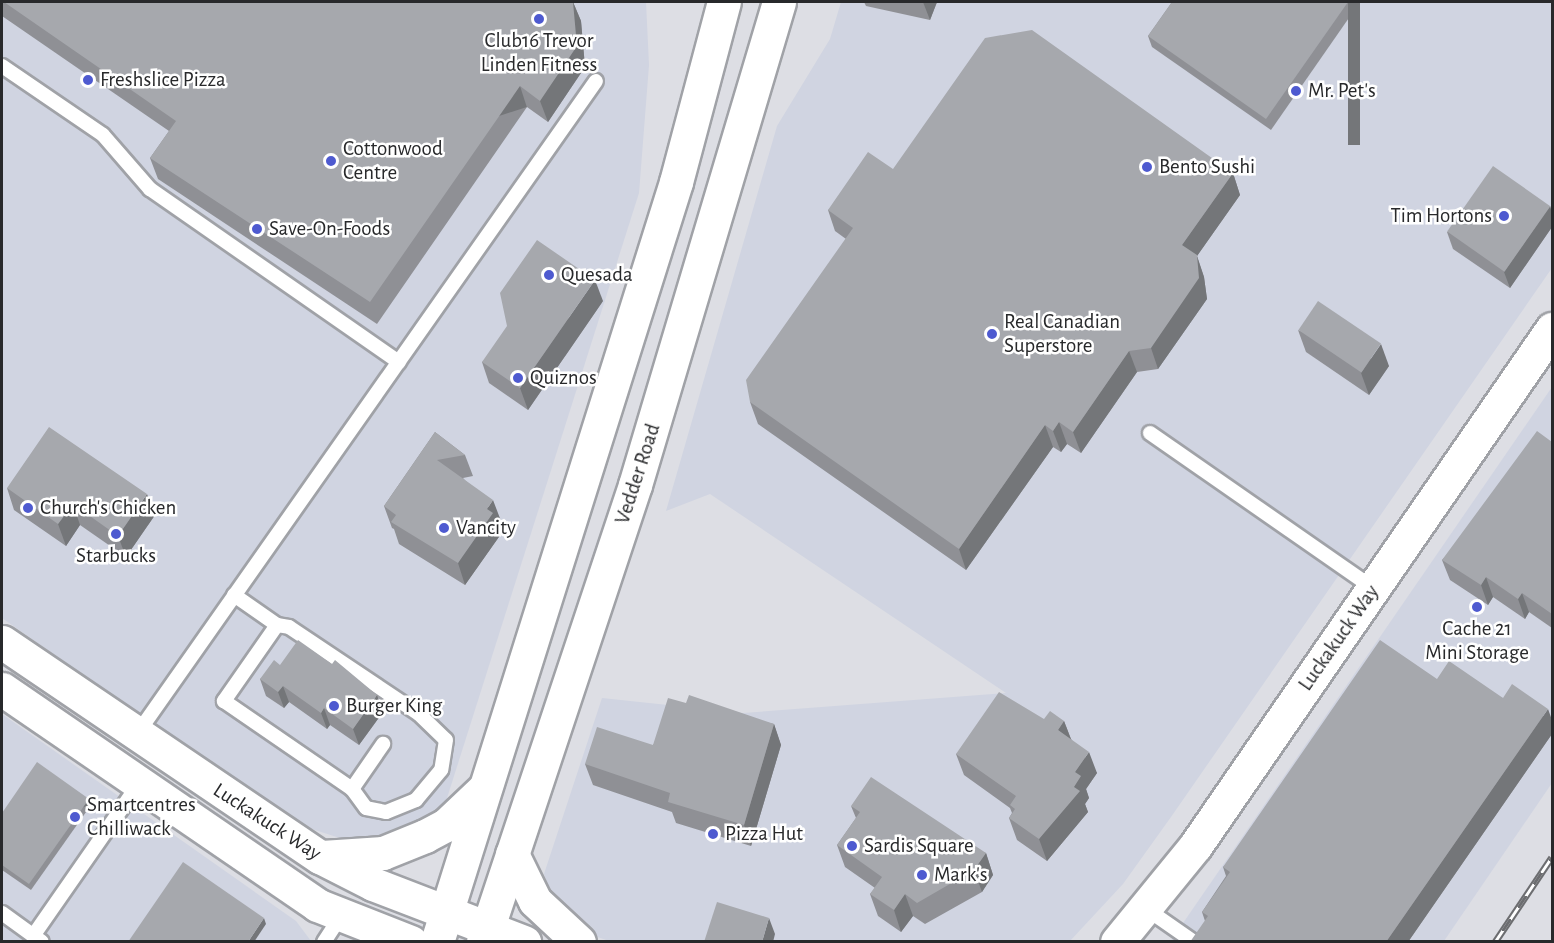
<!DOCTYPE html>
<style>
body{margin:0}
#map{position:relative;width:1554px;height:943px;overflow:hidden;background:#dddee4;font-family:"Alegreya Sans",sans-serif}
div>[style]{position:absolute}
.built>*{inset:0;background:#d0d4e1}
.roads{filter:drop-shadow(2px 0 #a0a2a7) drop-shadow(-2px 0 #a0a2a7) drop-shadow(0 2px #a0a2a7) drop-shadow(0 -2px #a0a2a7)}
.lane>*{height:14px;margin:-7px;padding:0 7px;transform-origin:7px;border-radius:7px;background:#fff}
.secondary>*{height:33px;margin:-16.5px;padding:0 16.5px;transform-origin:16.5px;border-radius:16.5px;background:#fff}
.rail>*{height:7px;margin-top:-3.5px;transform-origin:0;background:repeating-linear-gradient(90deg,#fff 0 14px,#6c6d70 0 28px);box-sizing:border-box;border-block:2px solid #6c6d70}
.wall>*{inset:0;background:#8f9095}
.shaded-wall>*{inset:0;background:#747679;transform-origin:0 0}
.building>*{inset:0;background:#a6a8ad;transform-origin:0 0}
.dots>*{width:16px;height:16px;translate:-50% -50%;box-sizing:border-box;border:3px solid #fff;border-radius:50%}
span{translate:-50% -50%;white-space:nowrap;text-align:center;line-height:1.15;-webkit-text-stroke:5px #fff;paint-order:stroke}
.poi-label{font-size:21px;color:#28292b}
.left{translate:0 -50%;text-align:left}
.right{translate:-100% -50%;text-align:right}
.street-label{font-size:21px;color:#28292b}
.frame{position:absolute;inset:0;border:3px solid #28292b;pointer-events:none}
</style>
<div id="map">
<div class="built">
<div style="clip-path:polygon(2px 2px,646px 2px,649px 65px,639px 193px,441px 817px,368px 847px,293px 823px,2px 618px)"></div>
<div style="clip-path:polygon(841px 2px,1552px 2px,1552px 268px,1171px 817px,1123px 884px,1070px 941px,609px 941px,583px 932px,554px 903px,544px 874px,602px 698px,743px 713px,1006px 693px,710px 494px,666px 511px,777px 126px,830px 39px)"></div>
<div style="clip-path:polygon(1552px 387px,1552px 783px,1444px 941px,1170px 942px)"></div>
<div style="clip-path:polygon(2px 714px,296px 921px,311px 941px,2px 941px)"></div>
</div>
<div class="roads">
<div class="lane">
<div style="left:2px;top:66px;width:122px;rotate:34.3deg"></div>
<div style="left:103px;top:135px;width:72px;rotate:49deg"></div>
<div style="left:150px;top:189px;width:303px;rotate:34.8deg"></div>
<div style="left:1150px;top:433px;width:272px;rotate:34.8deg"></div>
<div style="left:234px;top:595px;width:52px;rotate:34.9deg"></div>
<div style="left:277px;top:625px;width:93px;rotate:124.9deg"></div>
<div style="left:224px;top:701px;width:155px;rotate:34.5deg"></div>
<div style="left:352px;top:789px;width:55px;rotate:-55.4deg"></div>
<div style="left:277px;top:625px;width:12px;rotate:9deg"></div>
<div style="left:289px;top:627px;width:156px;rotate:33.8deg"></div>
<div style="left:419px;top:714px;width:37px;rotate:44deg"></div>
<div style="left:446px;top:740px;width:30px;rotate:99deg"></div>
<div style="left:441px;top:770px;width:39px;rotate:130deg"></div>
<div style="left:416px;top:800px;width:32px;rotate:158deg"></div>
<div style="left:386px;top:812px;width:20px;rotate:-169deg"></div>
<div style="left:366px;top:808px;width:24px;rotate:-126deg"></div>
<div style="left:137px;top:734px;width:798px;rotate:-54.9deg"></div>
<div style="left:1148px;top:910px;width:56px;rotate:34.8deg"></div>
<div style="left:2px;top:913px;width:49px;rotate:35.9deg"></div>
<div style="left:33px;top:936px;width:184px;rotate:-55.2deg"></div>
<div style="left:324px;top:942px;width:17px;rotate:-57deg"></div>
</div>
<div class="secondary">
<div style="left:2px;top:642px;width:384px;rotate:34.1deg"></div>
<div style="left:320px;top:857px;width:59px;rotate:27deg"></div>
<div style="left:373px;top:884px;width:162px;rotate:21deg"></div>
<div style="left:2px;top:689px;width:382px;rotate:34.4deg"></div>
<div style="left:317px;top:905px;width:101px;rotate:21.5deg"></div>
<div style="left:512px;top:854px;width:52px;rotate:63.9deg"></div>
<div style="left:535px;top:901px;width:60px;rotate:43deg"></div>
<div style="left:322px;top:857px;width:61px;rotate:-3.8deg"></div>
<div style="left:383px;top:853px;width:45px;rotate:-22deg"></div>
<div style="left:425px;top:836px;width:24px;rotate:-28deg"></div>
<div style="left:446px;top:825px;width:52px;rotate:-43.5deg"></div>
<div style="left:437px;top:942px;width:797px;rotate:-72.54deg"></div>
<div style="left:676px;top:182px;width:186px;rotate:-75.1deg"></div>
<div style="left:483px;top:942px;width:482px;rotate:-71.6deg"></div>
<div style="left:635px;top:485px;width:504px;rotate:-73.4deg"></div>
<div style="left:1117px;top:942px;width:125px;rotate:-50.8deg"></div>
<div style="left:1196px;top:845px;width:627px;rotate:-55.4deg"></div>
</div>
</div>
<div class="rail">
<div style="left:1495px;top:942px;width:102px;rotate:-56.2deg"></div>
</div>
<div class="wall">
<div style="clip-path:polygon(2px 2px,573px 2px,581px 21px,585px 67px,548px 122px,527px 107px,377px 324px,158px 179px,150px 158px,169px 131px,2px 16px)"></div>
<div style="clip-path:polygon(864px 2px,937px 2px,930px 20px,866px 6px)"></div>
<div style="clip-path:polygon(1172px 2px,1360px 2px,1271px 130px,1152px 47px,1148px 36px)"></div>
<div style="clip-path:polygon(893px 169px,1233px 173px,1240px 195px,1197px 256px,1204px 277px,1207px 299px,1158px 369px,1137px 372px,1081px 453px,1067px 444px,1061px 452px,1053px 447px,966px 570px,758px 424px,750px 402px,846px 239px,835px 231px,828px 210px)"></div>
<div style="clip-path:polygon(1550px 206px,1552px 213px,1552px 227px,1510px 288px,1453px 249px,1447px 232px)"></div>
<div style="clip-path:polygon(603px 301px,528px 410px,489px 383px,482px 362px)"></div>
<div style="clip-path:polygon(1298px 330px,1389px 366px,1369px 395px,1306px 352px)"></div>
<div style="clip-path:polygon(435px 432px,465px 455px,473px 476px,463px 478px,501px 521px,498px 525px,501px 534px,465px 585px,399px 544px,394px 529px,392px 528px,384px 506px)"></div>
<div style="clip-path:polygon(1552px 442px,1552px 628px,1529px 612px,1525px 619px,1493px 597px,1488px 605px,1450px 580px,1442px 560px)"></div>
<div style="clip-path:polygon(7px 488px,155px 515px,126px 557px,80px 525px,66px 546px,14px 510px)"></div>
<div style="clip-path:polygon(280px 665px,383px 712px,359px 745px,330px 725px,327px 729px,289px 702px,284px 708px,266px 696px,260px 679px)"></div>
<div style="clip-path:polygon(1437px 679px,1503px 698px,1552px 720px,1552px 734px,1408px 942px,1205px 921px,1202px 912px,1226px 876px,1223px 867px)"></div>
<div style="clip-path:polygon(686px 703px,774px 724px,781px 745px,751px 846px,676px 823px,672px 812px,593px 785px,585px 764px,653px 745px)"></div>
<div style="clip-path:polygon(1044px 719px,1064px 721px,1071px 739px,1097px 773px,1086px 789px,1089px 798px,1085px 804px,1088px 812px,1047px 861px,1017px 840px,1009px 818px,1012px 813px,1010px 808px,964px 775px,956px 754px)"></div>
<div style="clip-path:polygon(91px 805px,31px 890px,2px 870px,2px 813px)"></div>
<div style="clip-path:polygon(851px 806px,986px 853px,993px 875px,982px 892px,925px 924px,913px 916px,901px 932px,878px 916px,870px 894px,875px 888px,845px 867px,837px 845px,856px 818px)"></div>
</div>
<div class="shaded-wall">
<div style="clip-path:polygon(573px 2px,581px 21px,585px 67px,548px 122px,540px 101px)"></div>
<div style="clip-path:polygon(923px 2px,937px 2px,930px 20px)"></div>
<div style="left:1348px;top:2px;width:12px;height:143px"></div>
<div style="left:520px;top:86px;width:22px;height:263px;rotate:72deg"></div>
<div style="clip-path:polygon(1233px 173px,1240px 195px,1197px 256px,1204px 277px,1207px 299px,1158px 369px,1151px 348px,1182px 245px)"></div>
<div style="clip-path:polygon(1550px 206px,1552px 213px,1552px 227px,1510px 288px,1504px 272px)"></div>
<div style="clip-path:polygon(595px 280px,603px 301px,528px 410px,520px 388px)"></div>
<div style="clip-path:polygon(1381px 344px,1389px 366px,1369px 395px,1361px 373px)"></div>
<div style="clip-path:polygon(1129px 351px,1137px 372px,1081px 453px,1073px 432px)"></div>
<div style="clip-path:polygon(1059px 422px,1067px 444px,1061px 452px,1053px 431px)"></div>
<div style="clip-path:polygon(1045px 425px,1053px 447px,966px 570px,959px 549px)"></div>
<div style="clip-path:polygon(147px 494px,155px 515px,126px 557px,118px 536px)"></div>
<div style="clip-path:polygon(493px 500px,501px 521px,498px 525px,501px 534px,465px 585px,458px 563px,487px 509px)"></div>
<div style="clip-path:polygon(73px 504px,80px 525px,66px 546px,58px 524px)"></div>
<div style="clip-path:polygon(1486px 577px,1493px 597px,1488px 605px,1481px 585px)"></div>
<div style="clip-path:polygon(1522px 593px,1529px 612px,1525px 619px,1518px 599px)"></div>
<div style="clip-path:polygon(283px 686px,289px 702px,284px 708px,278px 692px)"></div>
<div style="clip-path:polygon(377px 695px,383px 712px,359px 745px,353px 729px)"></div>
<div style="clip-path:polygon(324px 708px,330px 725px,327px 729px,321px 713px)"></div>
<div style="clip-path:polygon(1548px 709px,1552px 720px,1552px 734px,1408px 942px,1386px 942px)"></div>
<div style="clip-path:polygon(1064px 721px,1072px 742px,1058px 730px)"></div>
<div style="clip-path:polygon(774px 724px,781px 745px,751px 846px,744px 825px)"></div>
<div style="clip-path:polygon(1089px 752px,1097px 773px,1086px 789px,1089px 798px,1085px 804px,1088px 812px,1047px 861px,1039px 839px,1074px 787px,1075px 772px)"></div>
<div style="left:89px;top:799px;width:6px;height:104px;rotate:72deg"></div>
<div style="clip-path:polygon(986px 853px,993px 875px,982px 892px,974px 870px)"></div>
<div style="clip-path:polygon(905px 894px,913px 916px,901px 932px,894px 910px)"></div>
<div style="clip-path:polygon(264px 918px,266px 924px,254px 942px,248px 942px)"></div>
<div style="clip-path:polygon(769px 918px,775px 934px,773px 942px,762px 942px)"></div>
</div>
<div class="building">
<div style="clip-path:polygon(4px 2px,573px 2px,577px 46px,540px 101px,520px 86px,370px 302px,150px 158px,176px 121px)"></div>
<div style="clip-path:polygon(1172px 2px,1348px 2px,1266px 119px,1148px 36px)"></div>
<div style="clip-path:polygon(1032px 30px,1233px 173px,1182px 245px,1197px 255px,1199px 278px,1151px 348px,1129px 351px,1073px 432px,1059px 422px,1053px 431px,1045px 425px,959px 549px,750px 402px,746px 380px,853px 228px,828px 210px,868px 152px,893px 169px,985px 38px)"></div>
<div style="left:1493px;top:166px;width:70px;height:80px;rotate:35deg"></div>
<div style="clip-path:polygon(537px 240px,595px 280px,520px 388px,482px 362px,507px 326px,500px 293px)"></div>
<div style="left:1318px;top:301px;width:76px;height:35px;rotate:34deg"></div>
<div style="clip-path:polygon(49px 427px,147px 494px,118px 536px,73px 504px,58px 524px,7px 488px)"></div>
<div style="clip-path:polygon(1537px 431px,1552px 442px,1552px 614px,1522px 593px,1518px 599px,1486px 577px,1481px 585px,1442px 560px)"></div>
<div style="clip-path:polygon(435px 432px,465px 455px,437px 460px,493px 500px,487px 509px,493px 513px,458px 563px,391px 522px,396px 515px,384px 506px)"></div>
<div style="clip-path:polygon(298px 640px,332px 664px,335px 660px,377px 695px,353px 729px,324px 708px,321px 713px,283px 686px,278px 692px,260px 679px,274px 660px,280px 665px)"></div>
<div style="clip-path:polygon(1380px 640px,1437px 679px,1449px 661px,1503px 698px,1512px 684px,1548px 709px,1386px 942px,1190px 942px,1208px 916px,1202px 912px,1230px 872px,1223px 867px)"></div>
<div style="clip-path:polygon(999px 692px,1044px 719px,1050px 711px,1064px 721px,1058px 730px,1089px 752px,1075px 772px,1081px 776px,1074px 787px,1080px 791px,1039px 839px,1009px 818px,1015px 809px,1010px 805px,1016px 796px,956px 754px)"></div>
<div style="clip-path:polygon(689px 695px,774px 724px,744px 825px,668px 802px,670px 793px,585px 764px,597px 727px,653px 745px,668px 698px,686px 703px)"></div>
<div style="clip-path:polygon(37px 762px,89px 799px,29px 884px,2px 865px,2px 813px)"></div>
<div style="clip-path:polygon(871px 777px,986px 853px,974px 870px,917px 903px,905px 894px,894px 910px,870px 894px,882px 877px,837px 845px,860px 812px,851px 806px)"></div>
<div style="clip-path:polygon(183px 862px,264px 918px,248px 942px,128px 942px)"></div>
<div style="clip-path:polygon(717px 902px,769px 918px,762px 942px,704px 942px)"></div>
</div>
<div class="dots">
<div style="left:539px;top:19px;background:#4e5ad0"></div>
<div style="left:88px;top:80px;background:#4e5ad0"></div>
<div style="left:1296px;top:91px;background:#4e5ad0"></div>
<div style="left:331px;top:161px;background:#4e5ad0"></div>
<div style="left:1147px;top:167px;background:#4e5ad0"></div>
<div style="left:1504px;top:216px;background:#4e5ad0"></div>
<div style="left:257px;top:229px;background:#4e5ad0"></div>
<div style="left:549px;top:275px;background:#4e5ad0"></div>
<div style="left:992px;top:334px;background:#4e5ad0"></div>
<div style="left:518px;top:378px;background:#4e5ad0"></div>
<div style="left:28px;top:508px;background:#4e5ad0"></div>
<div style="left:444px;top:528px;background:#4e5ad0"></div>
<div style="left:116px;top:534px;background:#4e5ad0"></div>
<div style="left:1477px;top:607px;background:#4e5ad0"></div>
<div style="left:334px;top:706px;background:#4e5ad0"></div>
<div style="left:75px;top:817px;background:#4e5ad0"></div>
<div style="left:713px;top:834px;background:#4e5ad0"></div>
<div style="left:852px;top:846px;background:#4e5ad0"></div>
<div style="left:922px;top:875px;background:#4e5ad0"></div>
</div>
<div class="poi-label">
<span style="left:539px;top:53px">Club16 Trevor<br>Linden Fitness</span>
<span class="left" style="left:100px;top:80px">Freshslice Pizza</span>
<span class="left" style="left:1308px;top:91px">Mr. Pet's</span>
<span class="left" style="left:343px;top:161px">Cottonwood<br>Centre</span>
<span class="left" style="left:1159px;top:167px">Bento Sushi</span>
<span class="right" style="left:1492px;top:216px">Tim Hortons</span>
<span class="left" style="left:269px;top:229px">Save-On-Foods</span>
<span class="left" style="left:561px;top:275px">Quesada</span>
<span class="left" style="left:1004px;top:334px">Real Canadian<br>Superstore</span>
<span class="left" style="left:530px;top:378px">Quiznos</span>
<span class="left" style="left:40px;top:508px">Church's Chicken</span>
<span class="left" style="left:456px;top:528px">Vancity</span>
<span style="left:116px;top:556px">Starbucks</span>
<span style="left:1477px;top:641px">Cache 21<br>Mini Storage</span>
<span class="left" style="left:346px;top:706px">Burger King</span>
<span class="left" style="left:87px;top:817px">Smartcentres<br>Chilliwack</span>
<span class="left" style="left:725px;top:834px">Pizza Hut</span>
<span class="left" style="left:864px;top:846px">Sardis Square</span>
<span class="left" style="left:934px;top:875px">Mark's</span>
</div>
<div class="street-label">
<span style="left:638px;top:474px;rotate:-72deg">Vedder Road</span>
<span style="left:1339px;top:638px;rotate:-55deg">Luckakuck Way</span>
<span style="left:267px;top:822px;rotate:33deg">Luckakuck Way</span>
</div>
<div class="frame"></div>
</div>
